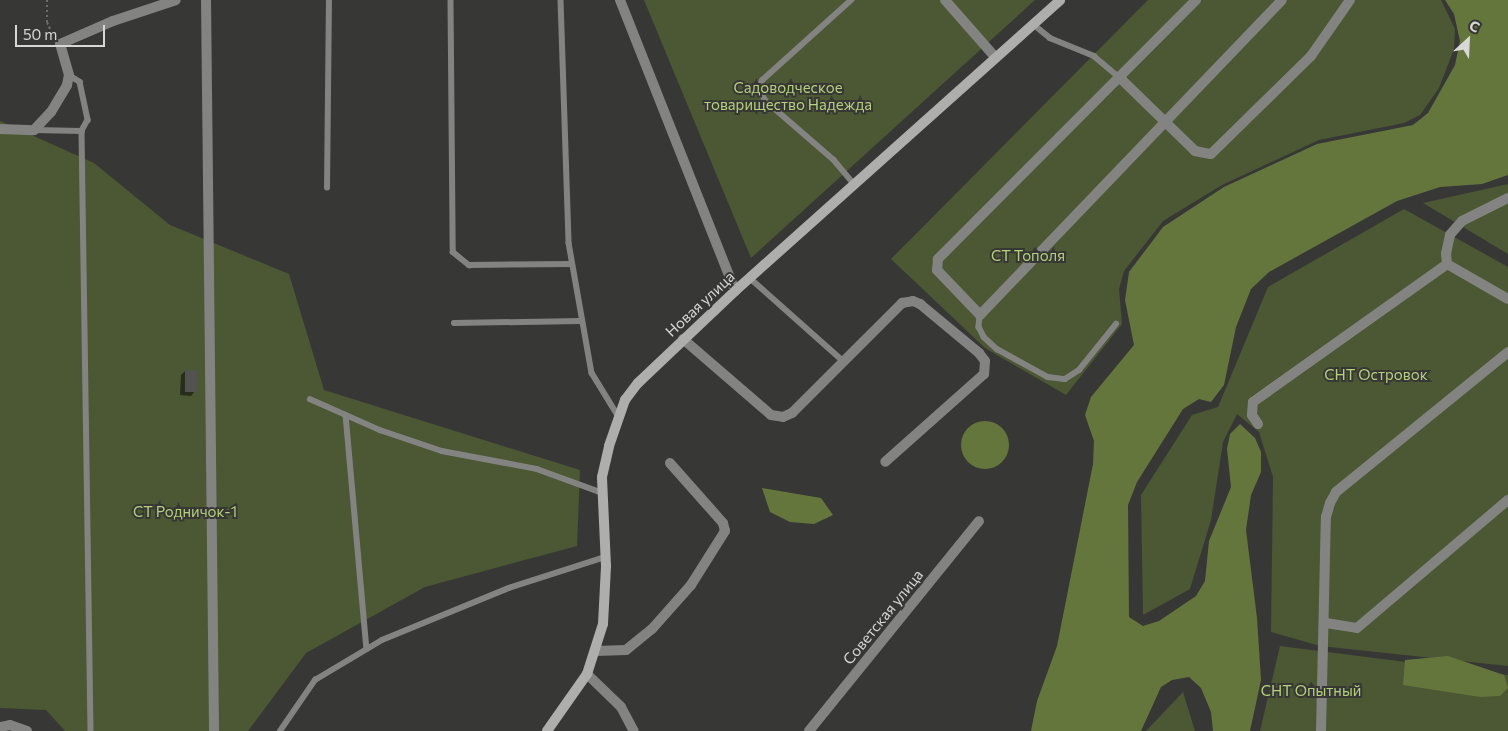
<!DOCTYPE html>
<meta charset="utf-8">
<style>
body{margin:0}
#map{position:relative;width:1508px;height:731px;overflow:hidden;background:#373835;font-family:Commissioner,sans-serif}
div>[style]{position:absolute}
.green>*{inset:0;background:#4c5733}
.water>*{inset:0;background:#65763d}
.round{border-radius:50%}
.shadow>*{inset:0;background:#0007}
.building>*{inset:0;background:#525350;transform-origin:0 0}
.path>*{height:2px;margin-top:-1px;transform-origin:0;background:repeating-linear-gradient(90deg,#6b6c69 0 2.5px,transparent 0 5px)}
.lane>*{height:5.5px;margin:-2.75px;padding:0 2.75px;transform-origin:2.75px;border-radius:2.75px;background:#838482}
.street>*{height:10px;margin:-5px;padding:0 5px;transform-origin:5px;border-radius:5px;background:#838482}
.secondary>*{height:10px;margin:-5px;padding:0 5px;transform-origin:5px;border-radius:5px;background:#aeafac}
span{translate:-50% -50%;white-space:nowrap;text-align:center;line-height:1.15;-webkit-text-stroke:4px #373835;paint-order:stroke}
.park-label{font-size:15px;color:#b6d07b}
.street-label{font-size:15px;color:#d7d8d6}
.north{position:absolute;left:1443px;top:15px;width:50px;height:50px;-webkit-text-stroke:4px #373835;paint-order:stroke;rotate:25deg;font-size:14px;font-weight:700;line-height:20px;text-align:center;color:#d7d8d6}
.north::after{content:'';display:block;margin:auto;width:18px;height:22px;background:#d7d8d6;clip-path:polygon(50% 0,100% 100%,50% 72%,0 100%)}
.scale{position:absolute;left:15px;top:25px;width:90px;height:22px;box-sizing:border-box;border:2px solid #d7d8d6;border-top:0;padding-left:6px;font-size:15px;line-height:18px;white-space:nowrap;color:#d7d8d6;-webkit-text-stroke:4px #373835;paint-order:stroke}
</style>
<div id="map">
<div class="green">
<div style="clip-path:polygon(644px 0,1035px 0,751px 258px)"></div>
<div style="clip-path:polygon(1148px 0,1441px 0,1455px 29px,1454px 49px,1439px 88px,1420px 115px,1404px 123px,1319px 140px,1222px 185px,1163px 221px,1124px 271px,1119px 289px,1122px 324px,1066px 395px,985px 348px,891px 259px)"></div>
<div style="clip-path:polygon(0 121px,94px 163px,170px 225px,289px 274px,324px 390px,580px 470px,577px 546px,425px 587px,306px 653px,248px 731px,65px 731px,46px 710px,0 708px)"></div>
<div style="clip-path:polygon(1508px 184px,1508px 254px,1423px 203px)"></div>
<div style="clip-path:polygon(1404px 209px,1508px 267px,1508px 666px,1320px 646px,1271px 632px,1273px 477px,1259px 432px,1237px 414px,1223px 442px,1211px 520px,1190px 589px,1143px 615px,1141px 495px,1192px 415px,1218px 407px,1268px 287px)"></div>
<div style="clip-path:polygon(1280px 646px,1508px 675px,1508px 731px,1260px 731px)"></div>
<div style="clip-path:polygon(1183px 692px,1195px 731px,1146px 731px)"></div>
</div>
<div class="water">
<div style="clip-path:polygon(1445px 0,1508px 0,1508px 175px,1482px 184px,1440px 187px,1397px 201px,1269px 272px,1251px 289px,1236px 327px,1224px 385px,1211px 402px,1199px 399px,1183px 409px,1137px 482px,1128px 505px,1129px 617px,1143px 626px,1159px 621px,1196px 596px,1205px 581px,1209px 541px,1231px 487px,1227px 449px,1230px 434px,1240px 424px,1255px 438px,1261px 452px,1261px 472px,1251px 495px,1246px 530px,1257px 618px,1261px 680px,1250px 731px,1213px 731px,1211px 712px,1201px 688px,1189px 677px,1172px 680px,1161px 687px,1141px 731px,1031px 731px,1037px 701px,1057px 646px,1093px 464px,1094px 441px,1085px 415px,1091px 397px,1134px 345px,1125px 300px,1129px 272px,1163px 227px,1224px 187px,1317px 144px,1413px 125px,1428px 113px,1455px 65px,1460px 41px,1454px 14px)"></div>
<div class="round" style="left:961px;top:421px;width:48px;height:48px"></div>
<div style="clip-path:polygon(762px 488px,821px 498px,833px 515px,814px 524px,790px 522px,770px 512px)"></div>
<div style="clip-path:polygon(1448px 656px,1504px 675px,1508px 688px,1500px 696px,1480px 697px,1403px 685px,1405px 660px)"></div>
</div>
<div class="shadow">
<div style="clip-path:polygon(185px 371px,195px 391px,191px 396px,180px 395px,181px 375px)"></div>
</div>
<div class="building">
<div style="left:185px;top:370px;width:12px;height:22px"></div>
</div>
<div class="path">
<div style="left:47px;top:0;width:22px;rotate:90deg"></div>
<div style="left:47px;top:22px;width:15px;rotate:67deg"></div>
</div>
<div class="lane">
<div style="left:451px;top:0;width:252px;rotate:89.5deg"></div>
<div style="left:453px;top:252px;width:21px;rotate:39deg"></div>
<div style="left:469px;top:265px;width:103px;rotate:-0.6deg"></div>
<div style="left:561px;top:0;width:243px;rotate:88.1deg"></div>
<div style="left:569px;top:243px;width:132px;rotate:80deg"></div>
<div style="left:592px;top:373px;width:52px;rotate:58.5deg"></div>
<div style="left:852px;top:0;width:120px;rotate:138deg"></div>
<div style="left:763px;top:80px;width:9px;rotate:117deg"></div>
<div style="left:759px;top:88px;width:15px;rotate:62deg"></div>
<div style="left:766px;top:101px;width:90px;rotate:40.9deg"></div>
<div style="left:834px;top:160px;width:33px;rotate:50deg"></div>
<div style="left:1033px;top:24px;width:22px;rotate:39deg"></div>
<div style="left:1050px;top:38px;width:48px;rotate:22.2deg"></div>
<div style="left:1094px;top:56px;width:33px;rotate:40deg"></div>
<div style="left:69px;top:75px;width:13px;rotate:32deg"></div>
<div style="left:80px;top:82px;width:39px;rotate:78deg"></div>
<div style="left:88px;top:120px;width:13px;rotate:119deg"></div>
<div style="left:82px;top:131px;width:600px;rotate:89.14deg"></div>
<div style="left:34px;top:130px;width:48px;rotate:1.2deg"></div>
<div style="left:327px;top:188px;width:188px;rotate:-89.4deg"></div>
<div style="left:750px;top:278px;width:123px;rotate:41.7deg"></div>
<div style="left:980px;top:315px;width:12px;rotate:95deg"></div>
<div style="left:979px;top:327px;width:11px;rotate:63deg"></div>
<div style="left:984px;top:337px;width:18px;rotate:43deg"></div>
<div style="left:997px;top:349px;width:58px;rotate:28.8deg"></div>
<div style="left:1048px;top:377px;width:17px;rotate:7deg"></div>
<div style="left:1065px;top:379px;width:17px;rotate:-33deg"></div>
<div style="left:1079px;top:370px;width:59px;rotate:-51.2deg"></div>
<div style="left:454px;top:323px;width:127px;rotate:-0.9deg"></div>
<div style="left:310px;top:399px;width:77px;rotate:23.9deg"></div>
<div style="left:380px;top:430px;width:65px;rotate:18.7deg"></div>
<div style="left:442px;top:451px;width:97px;rotate:10.7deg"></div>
<div style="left:537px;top:469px;width:70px;rotate:20deg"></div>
<div style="left:346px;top:415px;width:235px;rotate:84.9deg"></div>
<div style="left:280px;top:731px;width:62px;rotate:-55.5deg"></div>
<div style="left:315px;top:680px;width:78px;rotate:-30.8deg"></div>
<div style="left:382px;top:640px;width:137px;rotate:-22.3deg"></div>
<div style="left:509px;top:588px;width:101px;rotate:-17.9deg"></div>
</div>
<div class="street">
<div style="left:206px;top:0;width:731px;rotate:89.37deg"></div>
<div style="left:620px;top:0;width:313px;rotate:68.4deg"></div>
<div style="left:945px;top:0;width:77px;rotate:48.7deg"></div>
<div style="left:1196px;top:0;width:366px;rotate:134.9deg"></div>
<div style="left:938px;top:259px;width:11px;rotate:95deg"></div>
<div style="left:937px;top:270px;width:62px;rotate:46.3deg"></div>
<div style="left:980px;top:315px;width:436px;rotate:-46.2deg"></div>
<div style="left:1119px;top:77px;width:106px;rotate:44.2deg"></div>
<div style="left:1195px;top:151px;width:16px;rotate:11deg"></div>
<div style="left:1211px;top:154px;width:140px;rotate:-44.4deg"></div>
<div style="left:1311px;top:56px;width:68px;rotate:-55.1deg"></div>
<div style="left:0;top:129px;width:34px;rotate:2deg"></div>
<div style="left:34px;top:130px;width:25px;rotate:-47deg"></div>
<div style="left:51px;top:112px;width:31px;rotate:-59deg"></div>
<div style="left:67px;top:85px;width:10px;rotate:-79deg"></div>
<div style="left:69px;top:75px;width:32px;rotate:-106deg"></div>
<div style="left:60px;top:44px;width:58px;rotate:-23.5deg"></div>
<div style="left:113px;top:21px;width:66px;rotate:-18.4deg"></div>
<div style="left:1508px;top:198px;width:51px;rotate:153.4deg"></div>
<div style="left:1462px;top:221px;width:18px;rotate:131deg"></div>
<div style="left:1450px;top:235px;width:19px;rotate:102deg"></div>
<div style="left:1446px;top:254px;width:10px;rotate:84deg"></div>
<div style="left:1447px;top:264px;width:70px;rotate:29.8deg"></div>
<div style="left:683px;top:339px;width:116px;rotate:40.8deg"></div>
<div style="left:771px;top:415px;width:12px;rotate:9deg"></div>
<div style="left:783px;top:417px;width:10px;rotate:-24deg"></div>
<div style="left:792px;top:413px;width:156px;rotate:-45deg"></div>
<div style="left:902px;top:303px;width:11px;rotate:-10deg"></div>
<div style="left:913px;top:301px;width:8px;rotate:23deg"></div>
<div style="left:920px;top:304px;width:77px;rotate:39.7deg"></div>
<div style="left:979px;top:353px;width:10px;rotate:53deg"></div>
<div style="left:985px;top:361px;width:13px;rotate:94deg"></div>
<div style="left:984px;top:374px;width:132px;rotate:138.4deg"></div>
<div style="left:1258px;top:424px;width:11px;rotate:-124deg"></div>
<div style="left:1252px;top:415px;width:13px;rotate:-86deg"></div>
<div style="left:1253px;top:402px;width:238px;rotate:-35.4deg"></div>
<div style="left:1326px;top:623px;width:31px;rotate:9deg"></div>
<div style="left:1357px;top:628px;width:198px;rotate:-40.3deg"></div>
<div style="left:596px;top:651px;width:30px;rotate:-2deg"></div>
<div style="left:626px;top:650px;width:33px;rotate:-39deg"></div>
<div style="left:652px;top:629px;width:59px;rotate:-48.4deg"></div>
<div style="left:691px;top:585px;width:64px;rotate:-57.8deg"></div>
<div style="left:725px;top:531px;width:8px;rotate:-104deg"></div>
<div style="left:723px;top:523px;width:80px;rotate:-131.5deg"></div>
<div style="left:587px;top:674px;width:47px;rotate:44.1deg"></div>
<div style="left:621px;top:707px;width:27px;rotate:62deg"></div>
<div style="left:0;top:727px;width:10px;rotate:-11deg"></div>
<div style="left:10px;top:725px;width:18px;rotate:19deg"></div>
<div style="left:809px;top:731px;width:270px;rotate:-51deg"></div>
<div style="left:1321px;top:731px;width:214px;rotate:-88.7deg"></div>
<div style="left:1326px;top:517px;width:15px;rotate:-74deg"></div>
<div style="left:1330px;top:503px;width:13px;rotate:-61deg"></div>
<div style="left:1336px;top:492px;width:222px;rotate:-39.1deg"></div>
</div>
<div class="secondary">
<div style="left:547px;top:731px;width:70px;rotate:-54.9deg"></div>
<div style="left:587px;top:674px;width:52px;rotate:-72.3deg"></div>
<div style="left:603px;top:624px;width:58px;rotate:-87deg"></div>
<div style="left:606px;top:566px;width:89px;rotate:-92.6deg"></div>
<div style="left:602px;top:477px;width:32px;rotate:-77deg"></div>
<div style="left:609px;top:446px;width:49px;rotate:-70.8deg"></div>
<div style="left:625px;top:400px;width:21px;rotate:-53deg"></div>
<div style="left:638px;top:383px;width:134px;rotate:-43.5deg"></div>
<div style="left:735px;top:291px;width:436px;rotate:-41.8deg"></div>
</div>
<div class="park-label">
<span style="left:788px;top:96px">Садоводческое<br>товарищество Надежда</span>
<span style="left:1028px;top:256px">СТ Тополя</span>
<span style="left:1376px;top:375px">СНТ Островок</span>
<span style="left:185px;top:512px">СТ Родничок-1</span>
<span style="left:1311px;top:691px">СНТ Опытный</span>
</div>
<div class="street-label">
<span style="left:700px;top:304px;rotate:-43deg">Новая улица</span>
<span style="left:883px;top:617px;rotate:-51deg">Советская улица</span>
</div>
<div class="north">С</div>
<div class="scale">50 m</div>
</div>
